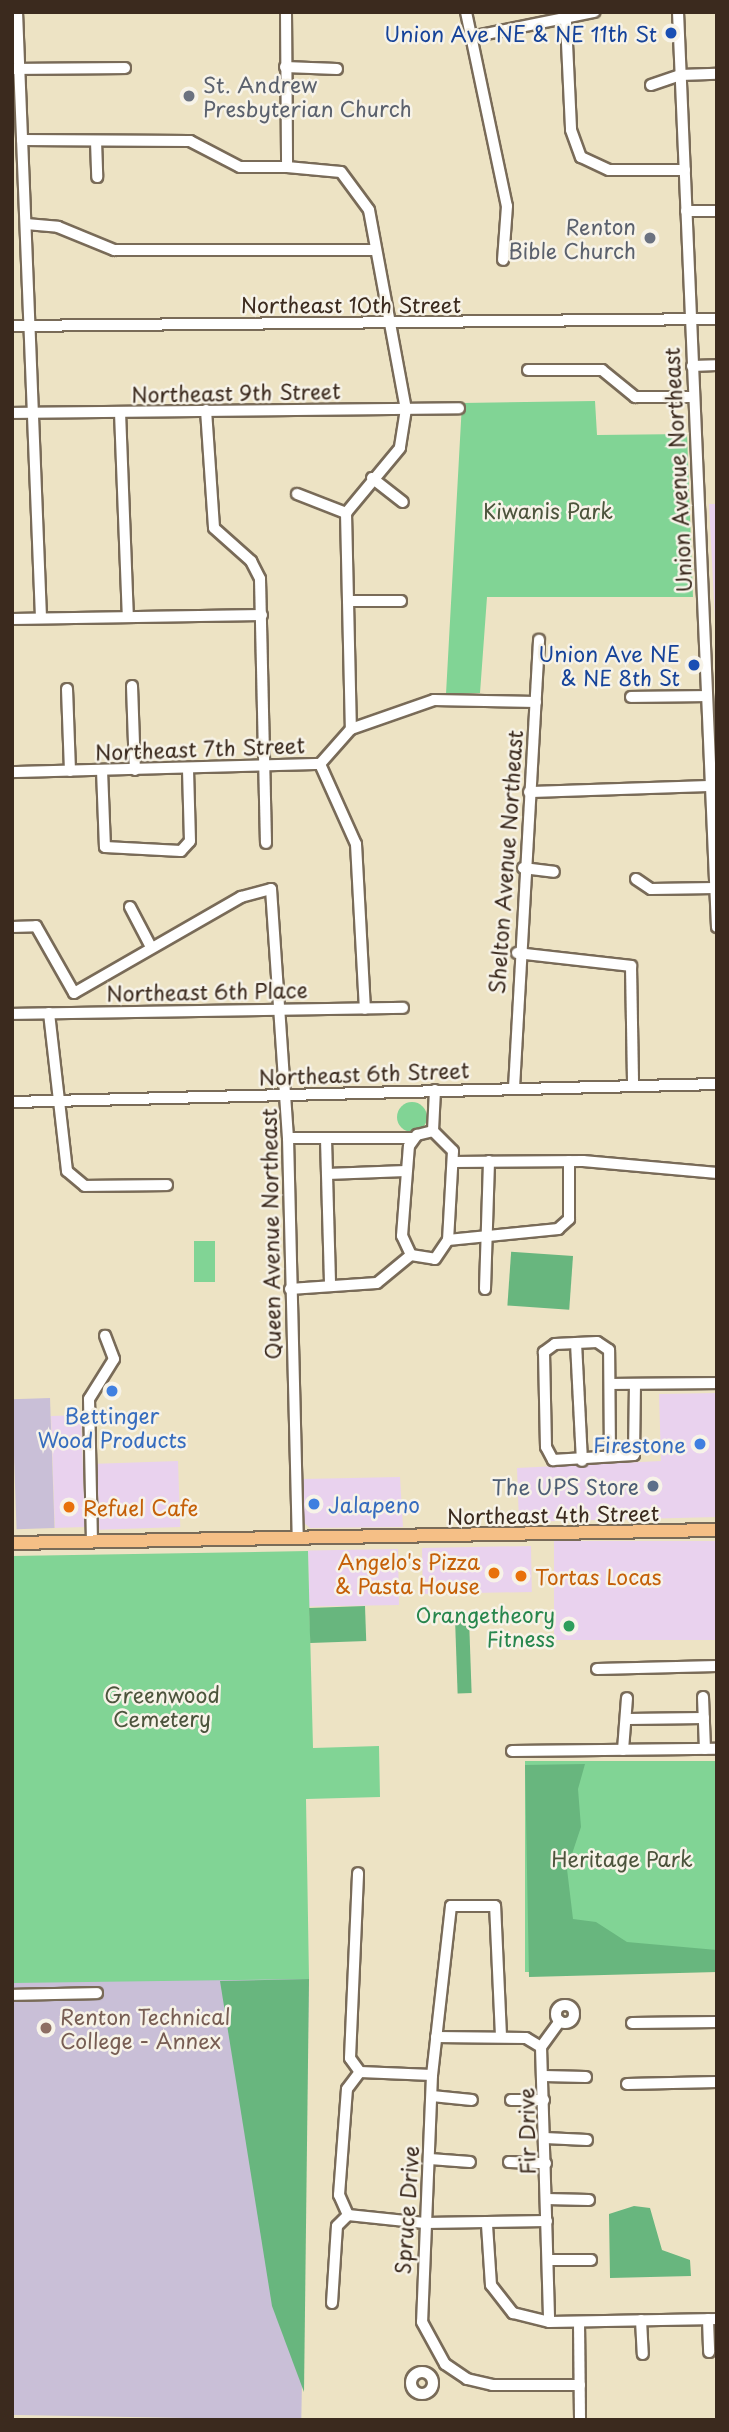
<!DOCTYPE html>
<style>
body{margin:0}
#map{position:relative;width:729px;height:2432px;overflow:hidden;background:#ede3c4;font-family:"Playpen Sans",sans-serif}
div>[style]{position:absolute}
.built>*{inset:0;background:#e9d2ee;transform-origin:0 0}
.industrial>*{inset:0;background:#c9bfd7;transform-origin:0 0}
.green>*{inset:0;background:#81d495;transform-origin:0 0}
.round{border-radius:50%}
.forest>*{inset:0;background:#68b67e;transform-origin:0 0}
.roads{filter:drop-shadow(2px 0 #796b58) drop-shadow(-2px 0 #796b58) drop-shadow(0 2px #796b58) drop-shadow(0 -2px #796b58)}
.minor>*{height:10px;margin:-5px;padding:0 5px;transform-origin:5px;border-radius:5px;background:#fff}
.minor>.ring{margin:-5px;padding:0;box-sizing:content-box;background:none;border:10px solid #fff;border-radius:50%}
.major>*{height:12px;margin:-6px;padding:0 6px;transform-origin:6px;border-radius:6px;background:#f5bf86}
.dots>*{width:19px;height:19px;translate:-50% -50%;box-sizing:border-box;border:4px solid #f7f3e8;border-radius:50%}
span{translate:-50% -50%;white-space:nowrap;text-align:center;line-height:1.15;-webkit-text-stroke:5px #f7f3e8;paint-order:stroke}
.transit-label{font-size:21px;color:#164399}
.right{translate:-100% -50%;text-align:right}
.worship-label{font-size:21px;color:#5b616d}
.left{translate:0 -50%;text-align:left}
.street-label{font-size:21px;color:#3b2a1e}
.park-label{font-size:21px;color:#4c543c}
.shop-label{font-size:21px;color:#366cbe}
.service-label{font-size:21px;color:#4e5e75}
.food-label{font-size:21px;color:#c56008}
.leisure-label{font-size:21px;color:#27864d}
.education-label{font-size:21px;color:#785e54}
.frame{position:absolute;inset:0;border:14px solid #3b2a1e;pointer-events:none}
</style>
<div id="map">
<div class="built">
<div style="clip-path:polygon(709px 504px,717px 504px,717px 640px,716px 639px)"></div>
<div style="clip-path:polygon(717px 1393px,717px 1517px,519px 1522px,517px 1468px,661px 1461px,659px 1394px)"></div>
<div style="left:81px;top:1415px;width:112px;height:30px;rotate:88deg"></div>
<div style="left:178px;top:1461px;width:66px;height:81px;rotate:88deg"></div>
<div style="clip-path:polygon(400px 1477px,403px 1527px,310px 1528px,303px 1522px,302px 1479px)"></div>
<div style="left:717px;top:1541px;width:99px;height:163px;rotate:90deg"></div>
<div style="left:531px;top:1546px;width:46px;height:109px;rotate:89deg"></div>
<div style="left:398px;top:1549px;width:56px;height:90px;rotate:89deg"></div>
</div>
<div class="industrial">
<div style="left:50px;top:1398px;width:130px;height:38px;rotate:88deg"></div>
<div style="left:309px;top:1979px;width:441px;height:297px;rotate:91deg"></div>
</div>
<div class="green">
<div style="clip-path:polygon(595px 401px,597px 435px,687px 434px,693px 597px,487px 597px,480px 693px,446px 694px,462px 403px)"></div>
<div class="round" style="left:397px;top:1102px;width:30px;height:30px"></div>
<div style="left:194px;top:1241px;width:21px;height:41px"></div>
<div style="clip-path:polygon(308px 1551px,313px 1748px,379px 1746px,380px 1797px,306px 1799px,309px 1979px,12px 1983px,12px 1556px)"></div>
<div style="left:717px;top:1761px;width:211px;height:192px;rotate:90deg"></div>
</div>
<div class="forest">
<div style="left:573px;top:1256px;width:54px;height:62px;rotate:94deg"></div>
<div style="left:365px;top:1606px;width:35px;height:56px;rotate:88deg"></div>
<div style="left:469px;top:1618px;width:75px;height:14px;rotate:88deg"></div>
<div style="clip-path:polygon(585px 1764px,578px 1789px,581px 1827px,567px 1869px,573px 1919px,596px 1922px,627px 1942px,717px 1950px,717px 1972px,529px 1977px,525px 1765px)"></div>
<div style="clip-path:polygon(309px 1979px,304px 2392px,272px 2306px,220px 1981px)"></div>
<div style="clip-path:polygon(634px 2206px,650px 2208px,662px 2250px,690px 2260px,691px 2276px,610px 2278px,609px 2214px)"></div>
</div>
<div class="roads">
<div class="minor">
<div style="left:17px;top:12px;width:605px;rotate:87.73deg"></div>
<div style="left:286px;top:12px;width:155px;rotate:89.6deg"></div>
<div style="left:287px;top:167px;width:54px;rotate:5.3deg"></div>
<div style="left:341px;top:172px;width:47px;rotate:53.6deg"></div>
<div style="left:369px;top:210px;width:202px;rotate:79.5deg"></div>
<div style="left:406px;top:409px;width:39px;rotate:99deg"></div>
<div style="left:400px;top:448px;width:85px;rotate:129.7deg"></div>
<div style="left:346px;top:513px;width:216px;rotate:88.7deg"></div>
<div style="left:466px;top:12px;width:198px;rotate:78.1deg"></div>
<div style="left:507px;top:206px;width:54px;rotate:94.2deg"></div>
<div style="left:678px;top:12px;width:916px;rotate:87.56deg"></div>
<div style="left:566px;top:22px;width:108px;rotate:87.3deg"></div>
<div style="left:571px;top:130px;width:29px;rotate:70deg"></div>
<div style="left:581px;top:157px;width:31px;rotate:25deg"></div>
<div style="left:609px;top:170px;width:76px"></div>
<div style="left:471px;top:37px;width:126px;rotate:-11.5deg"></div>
<div style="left:285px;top:67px;width:52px;rotate:2.2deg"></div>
<div style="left:13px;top:69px;width:112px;rotate:-0.5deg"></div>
<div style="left:651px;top:85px;width:31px;rotate:-19deg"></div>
<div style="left:680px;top:75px;width:37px;rotate:-2deg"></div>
<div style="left:22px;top:140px;width:168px;rotate:0.3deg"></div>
<div style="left:190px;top:141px;width:56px;rotate:27.5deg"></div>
<div style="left:240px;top:167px;width:47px"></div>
<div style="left:96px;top:141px;width:36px;rotate:88deg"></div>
<div style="left:686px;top:211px;width:31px"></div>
<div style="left:26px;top:224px;width:32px;rotate:5deg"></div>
<div style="left:58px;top:227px;width:61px;rotate:22.3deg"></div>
<div style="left:114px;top:250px;width:262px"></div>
<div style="left:12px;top:326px;width:705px;rotate:-0.57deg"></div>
<div style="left:692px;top:366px;width:25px;rotate:-2deg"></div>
<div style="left:528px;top:370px;width:74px"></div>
<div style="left:602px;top:370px;width:43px;rotate:39.3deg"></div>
<div style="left:635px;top:397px;width:58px"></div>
<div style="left:206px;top:410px;width:118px;rotate:86.1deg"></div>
<div style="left:214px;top:528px;width:50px;rotate:41.7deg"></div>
<div style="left:251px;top:561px;width:20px;rotate:63deg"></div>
<div style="left:260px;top:579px;width:264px;rotate:88.7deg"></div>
<div style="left:120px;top:412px;width:204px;rotate:87.8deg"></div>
<div style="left:12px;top:413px;width:447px;rotate:-0.6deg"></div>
<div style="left:372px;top:478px;width:39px;rotate:38deg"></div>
<div style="left:297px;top:494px;width:53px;rotate:21.2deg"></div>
<div style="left:348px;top:601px;width:53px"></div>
<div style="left:12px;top:619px;width:250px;rotate:-0.9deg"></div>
<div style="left:132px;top:686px;width:84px;rotate:88deg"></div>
<div style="left:67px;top:689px;width:82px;rotate:87.9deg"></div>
<div style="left:631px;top:697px;width:75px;rotate:-0.8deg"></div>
<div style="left:320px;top:764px;width:88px;rotate:65.8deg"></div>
<div style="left:356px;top:844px;width:165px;rotate:86.9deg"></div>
<div style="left:102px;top:770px;width:77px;rotate:87.8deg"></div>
<div style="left:105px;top:847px;width:76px;rotate:3deg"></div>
<div style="left:181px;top:851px;width:13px;rotate:-48deg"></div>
<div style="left:190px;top:841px;width:72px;rotate:-91.6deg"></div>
<div style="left:12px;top:772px;width:308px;rotate:-1.5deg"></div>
<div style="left:320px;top:764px;width:47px;rotate:-48.5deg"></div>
<div style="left:351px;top:729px;width:88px;rotate:-19.3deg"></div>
<div style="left:434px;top:700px;width:102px;rotate:1.1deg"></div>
<div style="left:529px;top:792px;width:182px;rotate:-1.9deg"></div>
<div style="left:523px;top:868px;width:31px;rotate:7deg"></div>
<div style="left:636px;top:879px;width:18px;rotate:34deg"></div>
<div style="left:651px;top:889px;width:64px;rotate:-0.9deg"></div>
<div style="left:130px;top:907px;width:45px;rotate:62.3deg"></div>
<div style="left:12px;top:927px;width:24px;rotate:-2deg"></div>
<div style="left:36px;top:926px;width:77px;rotate:60.4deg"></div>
<div style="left:74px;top:993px;width:193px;rotate:-29.9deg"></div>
<div style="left:241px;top:897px;width:31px;rotate:-15deg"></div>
<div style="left:271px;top:889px;width:250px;rotate:86.1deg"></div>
<div style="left:288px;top:1138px;width:400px;rotate:88.6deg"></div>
<div style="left:517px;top:953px;width:115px;rotate:6.5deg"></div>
<div style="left:631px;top:966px;width:120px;rotate:89deg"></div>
<div style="left:49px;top:1013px;width:159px;rotate:83.5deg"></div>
<div style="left:67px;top:1171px;width:23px;rotate:40deg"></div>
<div style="left:85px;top:1186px;width:82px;rotate:-0.7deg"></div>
<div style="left:12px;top:1014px;width:391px;rotate:-0.9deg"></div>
<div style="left:514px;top:1088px;width:449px;rotate:-86.8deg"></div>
<div style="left:435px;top:1090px;width:41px;rotate:92.8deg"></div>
<div style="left:433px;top:1131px;width:28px;rotate:45deg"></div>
<div style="left:453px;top:1151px;width:89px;rotate:93.2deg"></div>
<div style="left:12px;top:1102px;width:705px;rotate:-1.46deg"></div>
<div style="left:288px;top:1138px;width:124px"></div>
<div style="left:326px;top:1139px;width:147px;rotate:88.4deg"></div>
<div style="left:453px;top:1162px;width:130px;rotate:-0.4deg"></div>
<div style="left:583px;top:1161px;width:135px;rotate:5.1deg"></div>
<div style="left:327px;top:1174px;width:79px;rotate:-2.2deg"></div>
<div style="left:411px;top:1255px;width:21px;rotate:-115deg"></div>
<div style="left:402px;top:1236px;width:90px;rotate:-85.6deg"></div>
<div style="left:409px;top:1146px;width:14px;rotate:-54deg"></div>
<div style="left:417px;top:1135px;width:16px;rotate:-14deg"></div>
<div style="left:290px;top:1289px;width:87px;rotate:-3.9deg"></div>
<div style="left:377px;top:1283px;width:44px;rotate:-39.5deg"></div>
<div style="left:411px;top:1255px;width:24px;rotate:9deg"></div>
<div style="left:435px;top:1259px;width:23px;rotate:-56deg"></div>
<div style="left:448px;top:1240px;width:111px;rotate:-5.7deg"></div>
<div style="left:558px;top:1229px;width:15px;rotate:-42deg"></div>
<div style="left:569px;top:1219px;width:58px;rotate:-90deg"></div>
<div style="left:485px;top:1289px;width:128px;rotate:-88.2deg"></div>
<div style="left:576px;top:1343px;width:118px;rotate:87.1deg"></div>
<div style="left:612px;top:1384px;width:105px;rotate:-0.5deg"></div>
<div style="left:610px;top:1455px;width:105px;rotate:-90.5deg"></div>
<div style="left:609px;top:1350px;width:14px;rotate:-146deg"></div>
<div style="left:597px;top:1342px;width:42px;rotate:177.3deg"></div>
<div style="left:555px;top:1344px;width:14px;rotate:144deg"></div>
<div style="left:544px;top:1352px;width:95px;rotate:88.8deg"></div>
<div style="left:546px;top:1447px;width:15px;rotate:62deg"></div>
<div style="left:553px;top:1460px;width:81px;rotate:-3.5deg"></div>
<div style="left:634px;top:1455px;width:71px;rotate:-89.2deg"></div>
<div style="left:92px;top:1542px;width:143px;rotate:-91.2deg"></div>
<div style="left:89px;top:1399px;width:47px;rotate:-58deg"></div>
<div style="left:114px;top:1359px;width:25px;rotate:-111deg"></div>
<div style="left:597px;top:1669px;width:120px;rotate:-1.4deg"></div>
<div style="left:703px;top:1697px;width:52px;rotate:87.8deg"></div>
<div style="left:628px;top:1719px;width:76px;rotate:-0.8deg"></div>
<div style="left:623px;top:1750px;width:52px;rotate:-85.6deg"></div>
<div style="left:512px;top:1751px;width:205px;rotate:-0.6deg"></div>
<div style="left:12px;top:1995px;width:85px;rotate:-1.3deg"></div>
<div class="ring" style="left:556px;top:2005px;width:8px;height:8px"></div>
<div style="left:632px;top:2023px;width:85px;rotate:-0.7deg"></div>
<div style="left:501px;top:2036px;width:130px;rotate:-92.6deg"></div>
<div style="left:495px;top:1906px;width:44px;rotate:180deg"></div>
<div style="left:451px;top:1906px;width:170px;rotate:96.4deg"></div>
<div style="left:432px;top:2075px;width:247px;rotate:92.3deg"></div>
<div style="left:422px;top:2322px;width:48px;rotate:61.3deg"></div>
<div style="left:445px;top:2364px;width:27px;rotate:34deg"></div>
<div style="left:467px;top:2379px;width:26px;rotate:13deg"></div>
<div style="left:492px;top:2385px;width:88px"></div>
<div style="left:436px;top:2037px;width:90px;rotate:0.6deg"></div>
<div style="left:526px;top:2038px;width:17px;rotate:31deg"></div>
<div style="left:541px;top:2047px;width:275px;rotate:88.3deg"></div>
<div style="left:541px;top:2047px;width:32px;rotate:-54deg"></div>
<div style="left:360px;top:2072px;width:72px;rotate:2.4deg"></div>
<div style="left:544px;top:2076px;width:42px;rotate:1.4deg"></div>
<div style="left:627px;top:2084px;width:90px;rotate:-1.3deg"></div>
<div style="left:432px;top:2096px;width:40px;rotate:5.7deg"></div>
<div style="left:511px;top:2100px;width:33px"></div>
<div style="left:545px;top:2138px;width:42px;rotate:2.7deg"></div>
<div style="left:430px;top:2159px;width:40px;rotate:4.3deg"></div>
<div style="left:509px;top:2162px;width:37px;rotate:2deg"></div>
<div style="left:546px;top:2199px;width:43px;rotate:1.3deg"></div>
<div style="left:348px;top:2215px;width:77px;rotate:5.9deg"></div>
<div style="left:425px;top:2223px;width:122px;rotate:-0.9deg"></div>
<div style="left:487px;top:2225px;width:60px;rotate:86.2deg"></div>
<div style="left:491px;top:2285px;width:36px;rotate:52deg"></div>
<div style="left:513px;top:2313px;width:37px;rotate:14deg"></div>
<div style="left:549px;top:2322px;width:168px;rotate:-1deg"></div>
<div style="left:548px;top:2260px;width:43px"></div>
<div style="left:332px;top:2303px;width:77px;rotate:-86.3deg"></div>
<div style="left:337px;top:2226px;width:16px;rotate:-45deg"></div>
<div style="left:348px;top:2215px;width:22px;rotate:-114deg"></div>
<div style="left:339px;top:2195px;width:106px;rotate:-85.7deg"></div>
<div style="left:347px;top:2089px;width:21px;rotate:-53deg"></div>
<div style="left:360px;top:2072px;width:17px;rotate:-126deg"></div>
<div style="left:350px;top:2058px;width:185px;rotate:-87.5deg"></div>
<div style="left:708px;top:2319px;width:33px;rotate:88deg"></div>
<div style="left:641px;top:2320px;width:34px;rotate:87deg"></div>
<div style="left:579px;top:2322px;width:98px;rotate:89.4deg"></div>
<div class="ring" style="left:411px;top:2372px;width:12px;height:12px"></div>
</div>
<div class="major">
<div style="left:12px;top:1543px;width:705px;rotate:-1.06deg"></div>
</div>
</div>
<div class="dots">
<div style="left:671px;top:33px;background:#1a4fb4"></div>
<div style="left:189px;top:96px;background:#6b7280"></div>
<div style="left:650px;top:238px;background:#6b7280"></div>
<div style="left:694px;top:665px;background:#1a4fb4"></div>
<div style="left:112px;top:1391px;background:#3f7fe0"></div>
<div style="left:700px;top:1444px;background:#3f7fe0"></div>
<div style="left:653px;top:1486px;background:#5c6f8a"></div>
<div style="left:314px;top:1504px;background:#3f7fe0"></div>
<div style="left:69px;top:1507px;background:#e8710a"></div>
<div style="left:494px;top:1573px;background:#e8710a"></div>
<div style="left:521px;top:1576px;background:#e8710a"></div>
<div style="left:569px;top:1626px;background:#2e9e5b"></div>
<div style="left:46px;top:2028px;background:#8d6e63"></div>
</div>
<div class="transit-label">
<span class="right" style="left:657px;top:33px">Union Ave NE &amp; NE 11th St</span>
<span class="right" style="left:680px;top:665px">Union Ave NE<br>&amp; NE 8th St</span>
</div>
<div class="worship-label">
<span class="left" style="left:203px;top:96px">St. Andrew<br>Presbyterian Church</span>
<span class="right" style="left:636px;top:238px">Renton<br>Bible Church</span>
</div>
<div class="street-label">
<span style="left:351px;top:304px">Northeast 10th Street</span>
<span style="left:236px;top:392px;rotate:-1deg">Northeast 9th Street</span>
<span style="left:677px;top:470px;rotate:-93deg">Union Avenue Northeast</span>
<span style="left:200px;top:748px;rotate:-2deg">Northeast 7th Street</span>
<span style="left:505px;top:862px;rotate:-86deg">Shelton Avenue Northeast</span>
<span style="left:207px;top:991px;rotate:-1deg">Northeast 6th Place</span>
<span style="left:364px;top:1073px;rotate:-2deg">Northeast 6th Street</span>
<span style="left:270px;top:1234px;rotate:-91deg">Queen Avenue Northeast</span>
<span style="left:553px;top:1514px;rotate:-1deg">Northeast 4th Street</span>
<span style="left:526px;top:2131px;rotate:-91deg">Fir Drive</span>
<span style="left:406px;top:2210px;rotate:-86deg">Spruce Drive</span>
</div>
<div class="park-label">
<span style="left:548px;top:510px">Kiwanis Park</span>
<span style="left:162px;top:1706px">Greenwood<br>Cemetery</span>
<span style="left:622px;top:1858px">Heritage Park</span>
</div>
<div class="shop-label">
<span style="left:112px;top:1427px">Bettinger<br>Wood Products</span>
<span class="right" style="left:686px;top:1444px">Firestone</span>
<span class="left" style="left:328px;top:1504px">Jalapeno</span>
</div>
<div class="service-label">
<span class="right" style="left:639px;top:1486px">The UPS Store</span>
</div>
<div class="food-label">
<span class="left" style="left:83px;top:1507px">Refuel Cafe</span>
<span class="right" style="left:480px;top:1573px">Angelo's Pizza<br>&amp; Pasta House</span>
<span class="left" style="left:535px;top:1576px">Tortas Locas</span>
</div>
<div class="leisure-label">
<span class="right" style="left:555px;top:1626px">Orangetheory<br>Fitness</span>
</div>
<div class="education-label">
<span class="left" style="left:60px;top:2028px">Renton Technical<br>College - Annex</span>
</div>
<div class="frame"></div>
</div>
